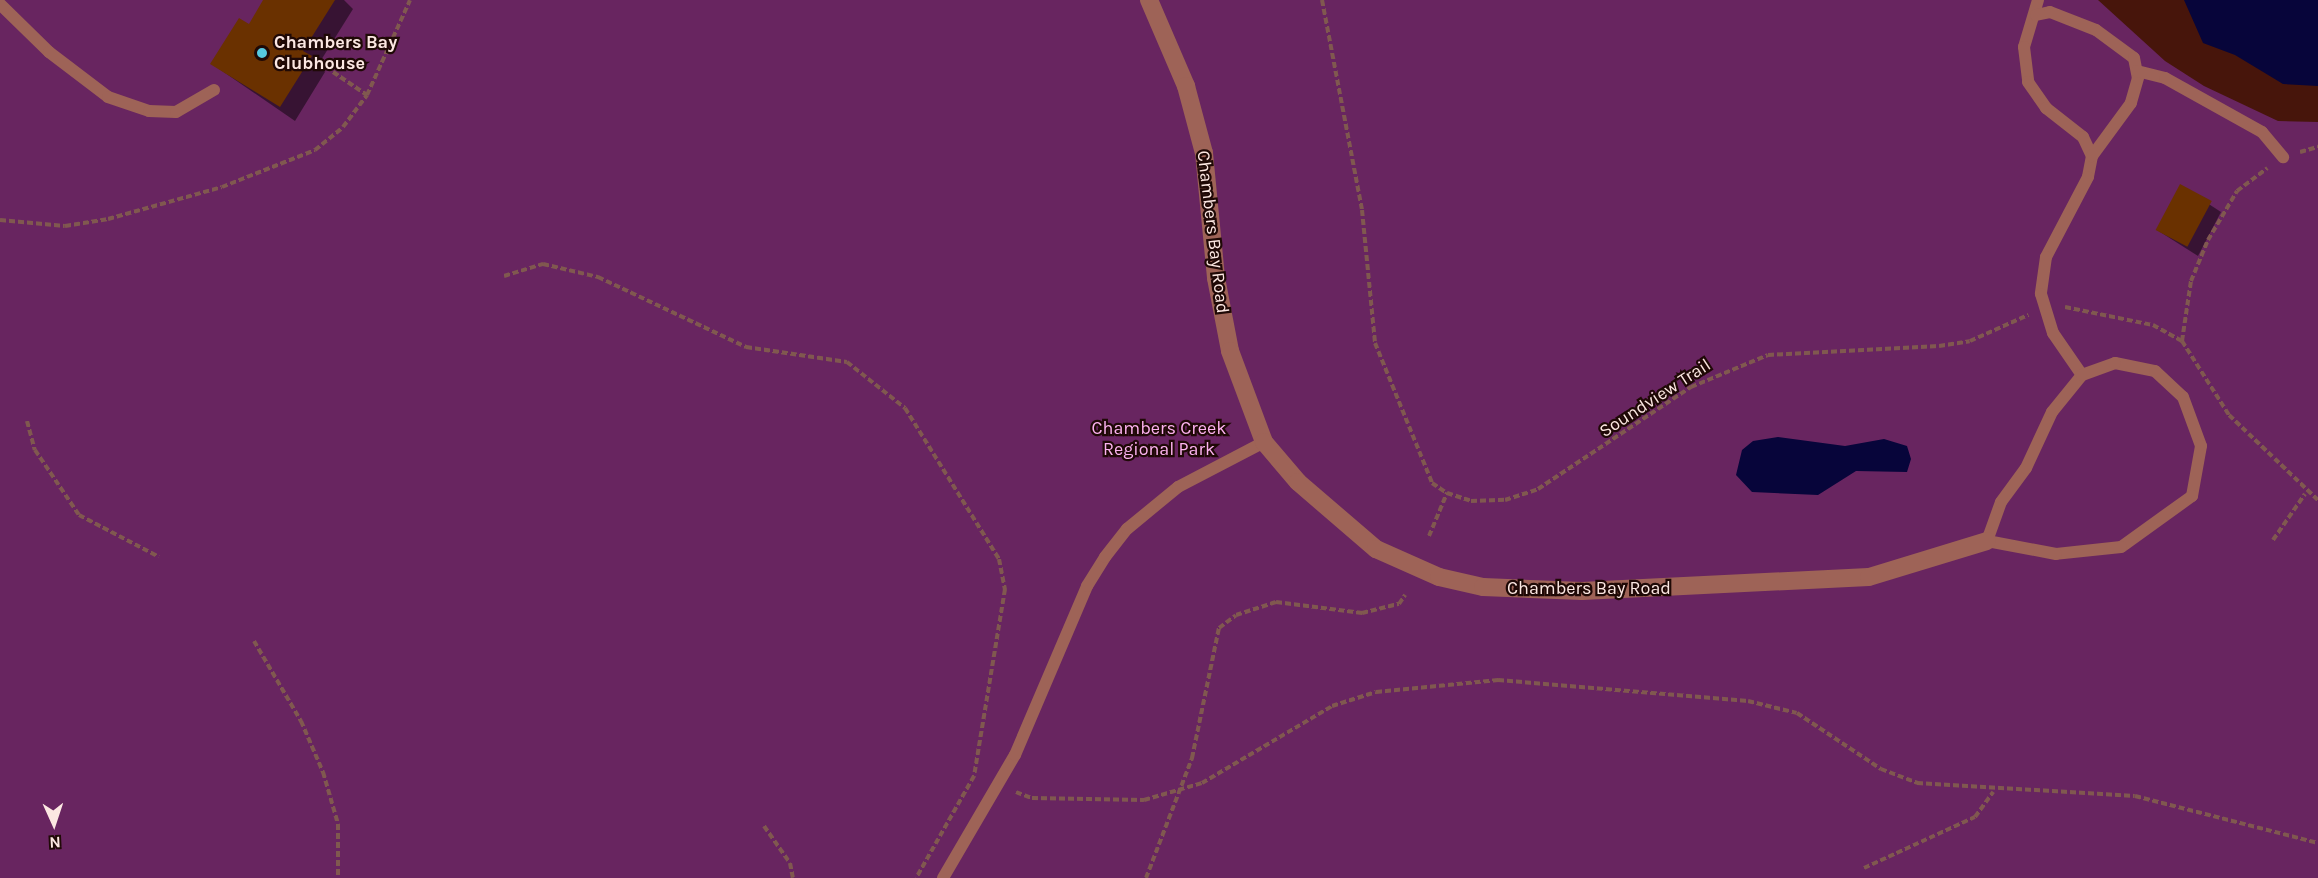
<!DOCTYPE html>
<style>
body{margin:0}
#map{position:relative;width:2318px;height:878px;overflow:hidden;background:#47150b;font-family:Karla,sans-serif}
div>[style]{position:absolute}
.green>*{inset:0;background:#682560}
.water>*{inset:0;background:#07053a}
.shadow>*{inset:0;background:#0007}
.building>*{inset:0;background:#6a3100;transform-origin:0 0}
.path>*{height:4px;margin-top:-2px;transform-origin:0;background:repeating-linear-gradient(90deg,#80584f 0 6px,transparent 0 9px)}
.lane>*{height:12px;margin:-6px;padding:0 6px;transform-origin:6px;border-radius:6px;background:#9e6357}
.street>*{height:18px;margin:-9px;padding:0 9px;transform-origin:9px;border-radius:9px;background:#9e6357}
.dots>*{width:16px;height:16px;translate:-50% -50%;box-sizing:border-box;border:3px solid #1f0906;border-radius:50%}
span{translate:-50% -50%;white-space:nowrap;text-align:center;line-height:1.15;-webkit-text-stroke:4.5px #1f0906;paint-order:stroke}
.poi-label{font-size:18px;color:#fce7e2;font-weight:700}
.left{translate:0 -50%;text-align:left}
.street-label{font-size:18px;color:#fce7e2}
.park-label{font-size:18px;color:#fdb2f0}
.north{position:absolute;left:24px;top:794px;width:60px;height:60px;-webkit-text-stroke:4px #1f0906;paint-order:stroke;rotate:177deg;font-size:16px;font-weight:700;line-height:24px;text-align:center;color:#fce7e2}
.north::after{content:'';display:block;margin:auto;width:21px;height:27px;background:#fce7e2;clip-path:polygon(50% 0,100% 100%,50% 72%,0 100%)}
</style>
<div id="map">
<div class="green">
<div style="clip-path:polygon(0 0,2098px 0,2165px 61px,2204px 86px,2278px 121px,2318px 122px,2318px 878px,0 878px)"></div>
</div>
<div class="water">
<div style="clip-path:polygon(2184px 0,2318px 0,2318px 86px,2283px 84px,2235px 55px,2203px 43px)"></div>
<div style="clip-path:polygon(1778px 437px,1845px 446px,1884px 439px,1907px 446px,1911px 459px,1907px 472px,1856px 471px,1818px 495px,1752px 492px,1736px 475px,1742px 450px,1753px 441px)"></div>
</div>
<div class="shadow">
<div style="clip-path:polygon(277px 0,344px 0,353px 9px,318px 65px,325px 72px,295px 121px,212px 64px)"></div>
<div style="clip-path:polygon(2181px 186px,2221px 212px,2198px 256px,2157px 230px)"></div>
</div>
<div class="building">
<div style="clip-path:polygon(263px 0,335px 0,303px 51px,312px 56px,280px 107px,210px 64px,239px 18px,249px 24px)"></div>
<div style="left:2180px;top:184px;width:36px;height:52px;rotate:28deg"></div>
</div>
<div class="path">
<div style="left:1322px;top:0;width:214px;rotate:79.2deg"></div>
<div style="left:1362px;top:210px;width:134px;rotate:84.4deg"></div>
<div style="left:1375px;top:343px;width:151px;rotate:67.8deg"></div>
<div style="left:1432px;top:483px;width:18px;rotate:34deg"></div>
<div style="left:1447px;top:493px;width:25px;rotate:18deg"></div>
<div style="left:1471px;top:501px;width:34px;rotate:-2deg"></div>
<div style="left:1505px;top:500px;width:35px;rotate:-18deg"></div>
<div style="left:1538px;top:489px;width:184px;rotate:-33.7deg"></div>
<div style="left:1691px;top:387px;width:83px;rotate:-22.6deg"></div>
<div style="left:1768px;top:355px;width:171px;rotate:-3deg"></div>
<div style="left:1939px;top:346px;width:31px;rotate:-9deg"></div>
<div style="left:1970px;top:341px;width:64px;rotate:-24.1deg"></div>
<div style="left:333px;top:72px;width:41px;rotate:34.1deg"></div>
<div style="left:2300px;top:152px;width:19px;rotate:-16deg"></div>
<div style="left:0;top:220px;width:65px;rotate:5.3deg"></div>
<div style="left:65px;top:226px;width:44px;rotate:-9.2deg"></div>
<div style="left:108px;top:219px;width:118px;rotate:-15.7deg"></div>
<div style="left:222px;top:187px;width:100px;rotate:-21.7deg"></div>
<div style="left:315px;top:150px;width:36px;rotate:-39deg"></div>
<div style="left:343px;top:127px;width:40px;rotate:-53deg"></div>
<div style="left:367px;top:95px;width:104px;rotate:-65.6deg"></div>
<div style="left:504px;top:276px;width:41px;rotate:-17.1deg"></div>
<div style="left:543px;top:264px;width:57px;rotate:13.3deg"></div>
<div style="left:598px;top:277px;width:164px;rotate:25.3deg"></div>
<div style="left:746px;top:347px;width:102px;rotate:8.4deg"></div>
<div style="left:847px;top:362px;width:74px;rotate:38.4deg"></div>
<div style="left:905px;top:408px;width:178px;rotate:58.1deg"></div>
<div style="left:999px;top:559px;width:31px;rotate:79deg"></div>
<div style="left:1005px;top:589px;width:190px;rotate:99.4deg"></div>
<div style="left:974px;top:776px;width:117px;rotate:119.6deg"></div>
<div style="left:2065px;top:307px;width:90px;rotate:11.6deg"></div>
<div style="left:2153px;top:325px;width:33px;rotate:29deg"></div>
<div style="left:2182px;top:341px;width:88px;rotate:57.6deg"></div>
<div style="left:2229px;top:415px;width:123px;rotate:43.7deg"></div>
<div style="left:2182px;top:341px;width:61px;rotate:-81.5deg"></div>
<div style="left:2191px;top:281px;width:44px;rotate:-67.5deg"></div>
<div style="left:2208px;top:240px;width:57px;rotate:-59.4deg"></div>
<div style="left:2237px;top:191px;width:38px;rotate:-37deg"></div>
<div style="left:27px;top:421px;width:30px;rotate:75deg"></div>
<div style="left:35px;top:450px;width:78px;rotate:55.9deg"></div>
<div style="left:79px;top:515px;width:90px;rotate:27.7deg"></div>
<div style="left:1429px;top:536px;width:47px;rotate:-67.3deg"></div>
<div style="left:2273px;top:540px;width:56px;rotate:-55.2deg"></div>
<div style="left:254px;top:641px;width:93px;rotate:59.6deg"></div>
<div style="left:301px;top:721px;width:56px;rotate:66.7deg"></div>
<div style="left:323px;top:772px;width:54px;rotate:73.9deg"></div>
<div style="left:338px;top:824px;width:54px;rotate:90deg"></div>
<div style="left:1016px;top:792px;width:17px;rotate:21deg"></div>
<div style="left:1032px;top:798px;width:112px;rotate:1deg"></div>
<div style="left:1144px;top:800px;width:60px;rotate:-16.3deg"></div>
<div style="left:1202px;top:783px;width:151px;rotate:-30.6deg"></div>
<div style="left:1332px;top:706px;width:46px;rotate:-17.7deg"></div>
<div style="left:1376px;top:692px;width:123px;rotate:-5.6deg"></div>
<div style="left:1498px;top:680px;width:251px;rotate:4.8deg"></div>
<div style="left:1748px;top:701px;width:50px;rotate:13.8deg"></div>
<div style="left:1797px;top:713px;width:101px;rotate:33.7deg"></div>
<div style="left:1881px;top:769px;width:39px;rotate:21deg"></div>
<div style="left:1917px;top:783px;width:218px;rotate:3.4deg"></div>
<div style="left:2135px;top:796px;width:189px;rotate:14.4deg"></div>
<div style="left:764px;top:826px;width:45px;rotate:54.9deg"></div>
<div style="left:790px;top:863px;width:15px;rotate:79deg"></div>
<div style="left:1864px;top:868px;width:122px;rotate:-24.7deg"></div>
<div style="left:1975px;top:817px;width:31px;rotate:-54deg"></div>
<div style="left:1146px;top:878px;width:129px;rotate:-69deg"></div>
<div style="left:1192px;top:758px;width:133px;rotate:-78.3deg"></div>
<div style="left:1219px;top:628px;width:21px;rotate:-37deg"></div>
<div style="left:1236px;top:615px;width:42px;rotate:-18deg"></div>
<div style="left:1276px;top:602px;width:87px;rotate:7.3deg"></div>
<div style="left:1362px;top:613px;width:38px;rotate:-14deg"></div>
<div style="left:1399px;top:604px;width:11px;rotate:-56deg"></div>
</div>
<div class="lane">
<div style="left:2038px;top:0;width:49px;rotate:106.6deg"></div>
<div style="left:2024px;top:47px;width:35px;rotate:83deg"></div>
<div style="left:2028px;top:82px;width:32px;rotate:55deg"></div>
<div style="left:2046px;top:108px;width:47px;rotate:38.1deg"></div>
<div style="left:2083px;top:137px;width:21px;rotate:65deg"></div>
<div style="left:2092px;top:156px;width:21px;rotate:101deg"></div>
<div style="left:2088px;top:177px;width:90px;rotate:117.7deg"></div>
<div style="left:2046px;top:257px;width:37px;rotate:98deg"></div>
<div style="left:2041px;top:294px;width:41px;rotate:72.9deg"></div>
<div style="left:2053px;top:333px;width:51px;rotate:55.4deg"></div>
<div style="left:0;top:4px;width:69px;rotate:44.4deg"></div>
<div style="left:49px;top:52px;width:74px;rotate:37.3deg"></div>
<div style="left:108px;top:97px;width:43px;rotate:18.9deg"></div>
<div style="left:149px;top:111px;width:27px;rotate:2deg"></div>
<div style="left:176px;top:112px;width:44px;rotate:-30.1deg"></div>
<div style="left:2036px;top:15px;width:14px;rotate:-12deg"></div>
<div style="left:2050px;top:12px;width:49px;rotate:21.4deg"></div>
<div style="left:2096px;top:30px;width:47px;rotate:36.4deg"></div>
<div style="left:2134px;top:58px;width:20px;rotate:79deg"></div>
<div style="left:2138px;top:78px;width:26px;rotate:106deg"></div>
<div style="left:2131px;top:103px;width:66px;rotate:126.3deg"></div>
<div style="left:2137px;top:71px;width:29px;rotate:14deg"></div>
<div style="left:2165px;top:78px;width:111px;rotate:29.1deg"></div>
<div style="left:2262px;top:132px;width:33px;rotate:50deg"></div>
<div style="left:2115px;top:363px;width:41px;rotate:11.3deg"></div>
<div style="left:2155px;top:371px;width:38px;rotate:43deg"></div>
<div style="left:2183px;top:397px;width:52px;rotate:69.8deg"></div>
<div style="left:2201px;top:446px;width:51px;rotate:100.2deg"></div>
<div style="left:2192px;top:496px;width:87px;rotate:144.3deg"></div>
<div style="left:2121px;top:547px;width:65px;rotate:173.9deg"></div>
<div style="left:2056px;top:554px;width:70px;rotate:-169.3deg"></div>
<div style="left:1987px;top:541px;width:41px;rotate:-70.3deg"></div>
<div style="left:2001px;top:502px;width:42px;rotate:-53.7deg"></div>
<div style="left:2026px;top:468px;width:62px;rotate:-65.1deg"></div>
<div style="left:2052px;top:412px;width:48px;rotate:-51deg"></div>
<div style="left:2082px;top:375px;width:35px;rotate:-20deg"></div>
<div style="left:943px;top:878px;width:143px;rotate:-59.7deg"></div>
<div style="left:1015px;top:755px;width:184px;rotate:-66.9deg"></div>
<div style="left:1087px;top:586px;width:34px;rotate:-58deg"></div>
<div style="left:1105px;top:557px;width:36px;rotate:-52deg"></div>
<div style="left:1127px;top:529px;width:66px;rotate:-39.5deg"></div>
<div style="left:1178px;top:487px;width:97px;rotate:-27.6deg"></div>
</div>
<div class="street">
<div style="left:1149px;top:0;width:94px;rotate:66.7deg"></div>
<div style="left:1186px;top:86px;width:69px;rotate:75deg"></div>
<div style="left:1204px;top:153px;width:126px;rotate:84.5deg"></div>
<div style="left:1216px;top:278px;width:74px;rotate:79.1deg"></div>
<div style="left:1230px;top:351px;width:97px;rotate:69.5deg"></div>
<div style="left:1264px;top:442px;width:52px;rotate:49.6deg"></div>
<div style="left:1298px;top:482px;width:103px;rotate:40.7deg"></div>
<div style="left:1376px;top:549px;width:69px;rotate:24deg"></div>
<div style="left:1439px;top:577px;width:45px;rotate:12.8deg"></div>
<div style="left:1483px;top:587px;width:99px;rotate:2.3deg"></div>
<div style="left:1582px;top:591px;width:287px;rotate:-2.8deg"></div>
<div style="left:1869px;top:577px;width:123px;rotate:-17deg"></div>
</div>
<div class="dots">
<div style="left:262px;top:53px;background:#56c9e0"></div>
</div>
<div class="poi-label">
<span class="left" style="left:274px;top:53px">Chambers Bay<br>Clubhouse</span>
</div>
<div class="street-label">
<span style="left:1213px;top:232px;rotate:83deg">Chambers Bay Road</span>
<span style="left:1655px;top:398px;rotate:-33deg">Soundview Trail</span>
<span style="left:1589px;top:588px">Chambers Bay Road</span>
</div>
<div class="park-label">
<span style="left:1159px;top:439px">Chambers Creek<br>Regional Park</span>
</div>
<div class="north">N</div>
</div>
